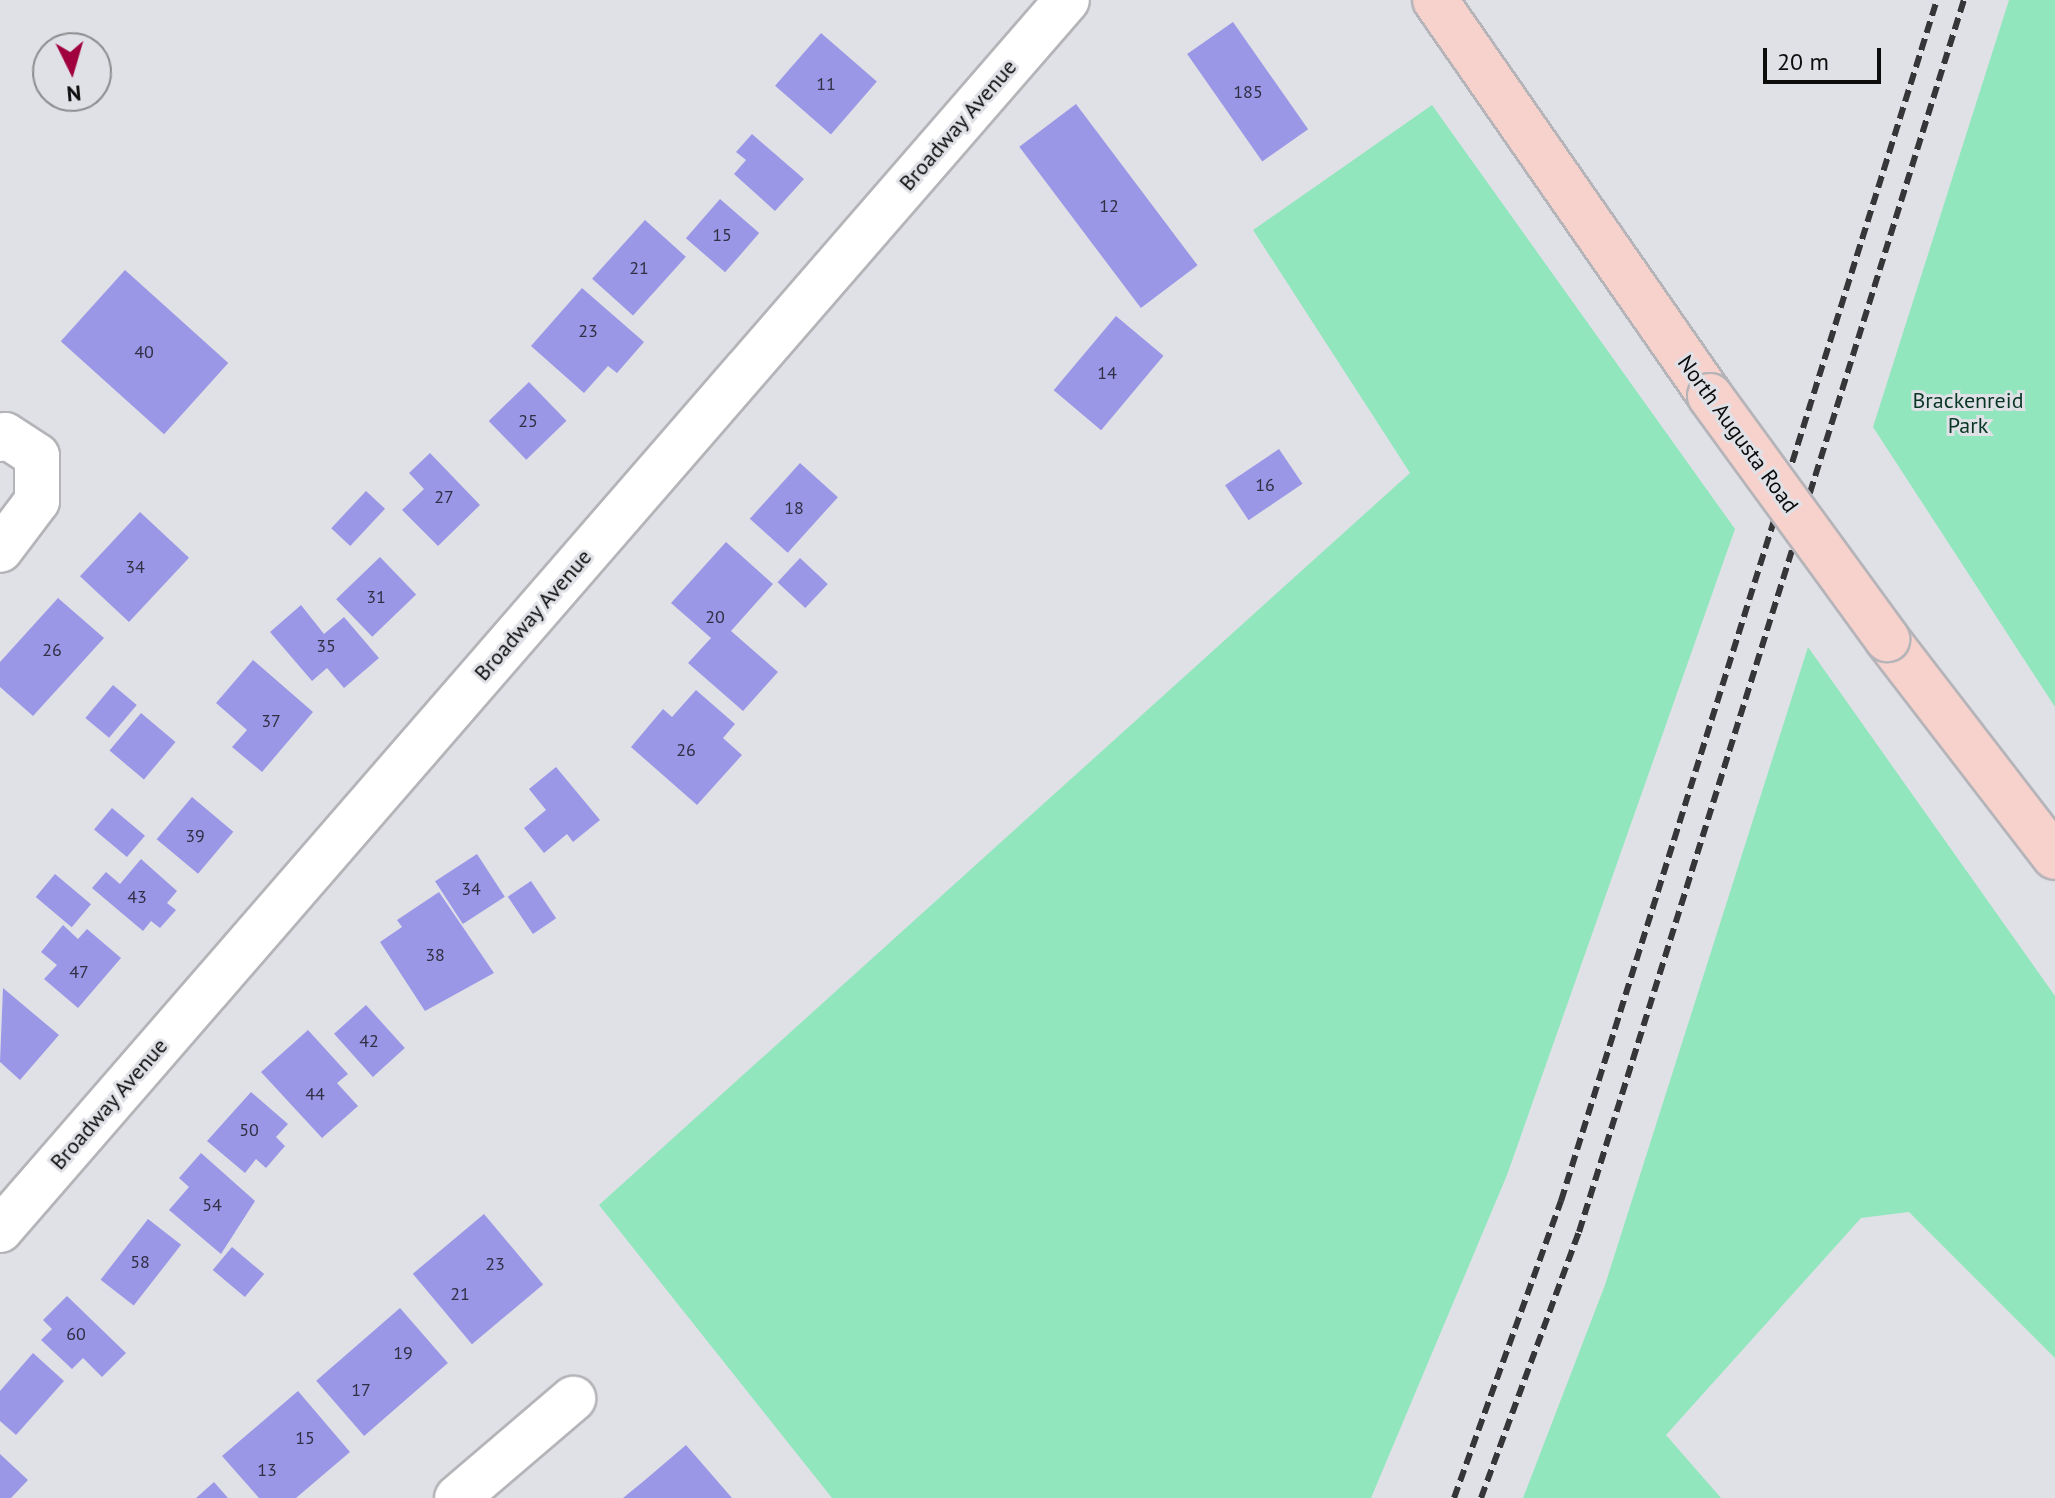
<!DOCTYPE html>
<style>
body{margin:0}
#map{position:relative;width:2055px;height:1498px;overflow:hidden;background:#e0e1e6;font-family:"PT Sans",sans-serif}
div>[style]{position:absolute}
.green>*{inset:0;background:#91e6bd}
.building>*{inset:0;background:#9b97e7;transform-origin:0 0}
.roads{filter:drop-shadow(2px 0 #b4b4b9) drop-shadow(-2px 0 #b4b4b9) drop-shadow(0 2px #b4b4b9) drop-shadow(0 -2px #b4b4b9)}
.street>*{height:44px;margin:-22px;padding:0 22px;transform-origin:22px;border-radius:22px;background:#fff}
.secondary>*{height:44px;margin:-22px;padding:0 22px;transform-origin:22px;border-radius:22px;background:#f7d1cc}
.rail>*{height:6px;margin-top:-3px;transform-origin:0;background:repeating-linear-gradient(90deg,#363638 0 12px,transparent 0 18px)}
.bridges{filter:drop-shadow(2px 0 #b4b4b9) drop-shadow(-2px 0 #b4b4b9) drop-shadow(0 2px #b4b4b9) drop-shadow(0 -2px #b4b4b9)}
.secondary-bridge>*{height:44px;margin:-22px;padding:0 22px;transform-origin:22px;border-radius:22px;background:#f7d1cc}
span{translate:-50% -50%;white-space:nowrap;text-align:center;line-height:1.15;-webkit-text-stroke:6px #e0e1e6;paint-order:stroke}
.number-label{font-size:18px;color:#302f44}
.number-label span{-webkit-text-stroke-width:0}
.street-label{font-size:22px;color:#0c0c0d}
.park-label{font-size:22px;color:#093725}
.north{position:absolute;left:32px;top:32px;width:80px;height:80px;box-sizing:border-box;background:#e0e1e6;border:2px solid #8b8c8f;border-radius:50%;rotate:175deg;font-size:22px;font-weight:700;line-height:32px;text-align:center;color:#0c0c0d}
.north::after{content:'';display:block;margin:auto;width:28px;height:36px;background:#a0013e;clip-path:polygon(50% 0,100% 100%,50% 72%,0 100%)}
.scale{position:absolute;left:1763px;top:48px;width:118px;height:36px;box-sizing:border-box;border:4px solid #0c0c0d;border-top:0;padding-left:10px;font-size:24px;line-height:28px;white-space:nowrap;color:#0c0c0d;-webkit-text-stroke:6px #e0e1e6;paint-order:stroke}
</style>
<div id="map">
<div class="green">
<div style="clip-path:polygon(2009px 0,2055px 0,2055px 707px,1873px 427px)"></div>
<div style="clip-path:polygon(1432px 105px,1735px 529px,1507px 1175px,1371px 1498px,832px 1498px,599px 1205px,1410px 473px,1253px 230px)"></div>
<div style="clip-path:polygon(1808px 647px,2055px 996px,2055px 1358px,1909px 1212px,1861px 1218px,1666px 1435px,1721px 1498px,1523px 1498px,1605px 1285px)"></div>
</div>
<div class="building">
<div style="left:1233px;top:22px;width:131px;height:56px;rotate:55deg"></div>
<div style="left:821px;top:33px;width:74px;height:70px;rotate:41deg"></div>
<div style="left:1076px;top:104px;width:202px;height:71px;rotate:53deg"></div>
<div style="clip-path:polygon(752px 134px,804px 179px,775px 211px,734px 174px,746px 160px,736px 152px)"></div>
<div style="left:720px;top:199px;width:52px;height:52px;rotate:41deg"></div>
<div style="left:645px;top:220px;width:55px;height:79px;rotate:42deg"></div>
<div style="left:125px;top:270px;width:139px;height:96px;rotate:42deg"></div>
<div style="clip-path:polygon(582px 288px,644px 342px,617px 373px,608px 366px,584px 393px,531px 346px)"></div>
<div style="left:1116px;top:316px;width:62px;height:97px;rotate:40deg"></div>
<div style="left:529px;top:382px;width:54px;height:56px;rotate:46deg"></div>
<div style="left:1279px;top:449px;width:42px;height:65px;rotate:56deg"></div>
<div style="clip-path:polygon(430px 453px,480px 505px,438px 546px,402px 510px,424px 489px,409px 473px)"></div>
<div style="left:800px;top:463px;width:51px;height:75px;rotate:42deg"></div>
<div style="left:366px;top:491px;width:26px;height:51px;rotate:43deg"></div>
<div style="left:140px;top:512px;width:67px;height:88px;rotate:43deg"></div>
<div style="clip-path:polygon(726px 542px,773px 584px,731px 631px,778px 672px,743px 711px,688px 663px,711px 638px,671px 603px)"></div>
<div style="left:380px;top:557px;width:52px;height:61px;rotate:46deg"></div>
<div style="left:800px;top:558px;width:38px;height:33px;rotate:43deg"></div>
<div style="clip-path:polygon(58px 598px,104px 638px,33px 716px,0 687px,0 662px)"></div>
<div style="clip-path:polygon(301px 605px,324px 634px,344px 617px,379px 658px,344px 688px,327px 668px,312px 681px,270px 632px)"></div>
<div style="clip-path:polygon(253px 660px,313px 712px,262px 772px,232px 747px,247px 730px,216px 703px)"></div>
<div style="left:113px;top:685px;width:31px;height:43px;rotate:40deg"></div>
<div style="clip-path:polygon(696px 690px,735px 724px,723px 738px,742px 755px,697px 805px,631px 747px,663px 709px,672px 717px)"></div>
<div style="left:141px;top:713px;width:45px;height:49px;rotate:40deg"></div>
<div style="clip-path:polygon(556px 767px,600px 820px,573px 842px,567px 834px,544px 853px,524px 828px,546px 810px,529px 789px)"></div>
<div style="left:192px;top:797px;width:54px;height:55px;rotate:40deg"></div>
<div style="left:112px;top:808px;width:43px;height:28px;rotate:40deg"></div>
<div style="left:477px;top:854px;width:51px;height:50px;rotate:57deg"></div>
<div style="clip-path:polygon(141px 859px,177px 891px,167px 903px,176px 910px,160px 928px,151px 921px,143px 931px,92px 888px,106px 872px,120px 884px)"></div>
<div style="left:55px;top:874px;width:47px;height:30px;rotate:40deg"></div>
<div style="left:531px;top:881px;width:45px;height:28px;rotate:56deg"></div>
<div style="clip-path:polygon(439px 892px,494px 973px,425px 1011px,380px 942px,402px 927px,397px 920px)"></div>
<div style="clip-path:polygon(63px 925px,78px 939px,87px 929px,121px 958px,78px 1008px,44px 979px,57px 965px,41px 952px)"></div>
<div style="clip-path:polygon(3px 988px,59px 1035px,20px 1080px,0 1062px)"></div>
<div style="left:366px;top:1005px;width:58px;height:43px;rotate:48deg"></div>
<div style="clip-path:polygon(308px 1030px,348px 1074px,337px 1083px,358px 1106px,322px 1138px,261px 1072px)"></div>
<div style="clip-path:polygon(251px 1092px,288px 1124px,276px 1137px,285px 1146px,266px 1168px,256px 1159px,245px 1173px,207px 1141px)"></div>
<div style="clip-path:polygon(201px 1153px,255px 1201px,221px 1254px,169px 1210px,189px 1187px,179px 1178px)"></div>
<div style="left:484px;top:1214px;width:92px;height:93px;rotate:50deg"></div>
<div style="left:148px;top:1219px;width:42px;height:77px;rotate:38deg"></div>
<div style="left:232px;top:1247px;width:42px;height:30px;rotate:40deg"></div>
<div style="clip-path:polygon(67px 1296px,126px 1353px,102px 1377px,83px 1358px,72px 1369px,41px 1340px,52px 1329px,43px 1320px)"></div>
<div style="left:400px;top:1308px;width:73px;height:111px;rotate:49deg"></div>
<div style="clip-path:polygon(33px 1353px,64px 1381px,16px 1435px,0 1421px,0 1391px)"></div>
<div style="clip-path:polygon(298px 1391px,350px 1452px,296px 1498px,259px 1498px,222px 1456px)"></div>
<div style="clip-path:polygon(686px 1445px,732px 1498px,623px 1498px,645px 1480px)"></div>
<div style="clip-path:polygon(0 1454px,28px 1480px,11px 1498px,0 1498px)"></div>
<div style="clip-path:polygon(214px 1482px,228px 1498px,196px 1498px)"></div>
</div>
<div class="roads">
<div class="street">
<div style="left:0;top:439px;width:6px;rotate:-39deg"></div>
<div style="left:5px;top:435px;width:38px;rotate:33deg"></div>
<div style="left:37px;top:456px;width:45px;rotate:90deg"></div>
<div style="left:37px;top:501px;width:61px;rotate:127.1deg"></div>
<div style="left:0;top:1230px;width:1628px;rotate:-49.06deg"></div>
<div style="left:457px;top:1498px;width:153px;rotate:-40.5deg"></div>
</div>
<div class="secondary">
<div style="left:1435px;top:0;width:482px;rotate:55.2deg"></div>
<div style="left:1887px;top:639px;width:275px;rotate:52.4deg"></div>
</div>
</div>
<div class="rail">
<div style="left:1454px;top:1498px;width:316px;rotate:-70.2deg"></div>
<div style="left:1561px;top:1201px;width:1258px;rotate:-72.62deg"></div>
<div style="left:1481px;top:1498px;width:283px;rotate:-69.8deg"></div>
<div style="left:1579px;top:1232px;width:1291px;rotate:-72.65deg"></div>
</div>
<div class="bridges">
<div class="secondary-bridge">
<div style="left:1710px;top:396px;width:301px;rotate:53.9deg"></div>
</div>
</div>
<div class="number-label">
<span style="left:826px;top:84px">11</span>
<span style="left:1248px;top:92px">185</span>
<span style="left:1109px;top:206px">12</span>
<span style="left:722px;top:235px">15</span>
<span style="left:639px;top:268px">21</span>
<span style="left:588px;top:331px">23</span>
<span style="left:144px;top:352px">40</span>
<span style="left:1107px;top:373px">14</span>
<span style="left:528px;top:421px">25</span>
<span style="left:1265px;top:485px">16</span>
<span style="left:444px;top:497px">27</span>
<span style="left:794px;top:508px">18</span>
<span style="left:135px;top:567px">34</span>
<span style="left:376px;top:597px">31</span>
<span style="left:715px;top:617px">20</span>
<span style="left:326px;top:646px">35</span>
<span style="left:52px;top:650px">26</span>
<span style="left:271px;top:721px">37</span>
<span style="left:686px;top:750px">26</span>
<span style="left:195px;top:836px">39</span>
<span style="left:471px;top:889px">34</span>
<span style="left:137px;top:897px">43</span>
<span style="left:435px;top:955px">38</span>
<span style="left:79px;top:972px">47</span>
<span style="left:369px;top:1041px">42</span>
<span style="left:315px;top:1094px">44</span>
<span style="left:249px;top:1130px">50</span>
<span style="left:212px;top:1205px">54</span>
<span style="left:140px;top:1262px">58</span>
<span style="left:495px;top:1264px">23</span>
<span style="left:460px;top:1294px">21</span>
<span style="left:76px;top:1334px">60</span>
<span style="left:403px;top:1353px">19</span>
<span style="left:361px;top:1390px">17</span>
<span style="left:305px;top:1438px">15</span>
<span style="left:267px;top:1470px">13</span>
</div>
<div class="street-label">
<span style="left:958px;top:125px;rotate:-49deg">Broadway Avenue</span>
<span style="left:1738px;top:434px;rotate:54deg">North Augusta Road</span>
<span style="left:533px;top:615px;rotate:-49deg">Broadway Avenue</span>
<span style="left:109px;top:1104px;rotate:-49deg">Broadway Avenue</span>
</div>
<div class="park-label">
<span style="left:1968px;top:413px">Brackenreid<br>Park</span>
</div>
<div class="north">N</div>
<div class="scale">20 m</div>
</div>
